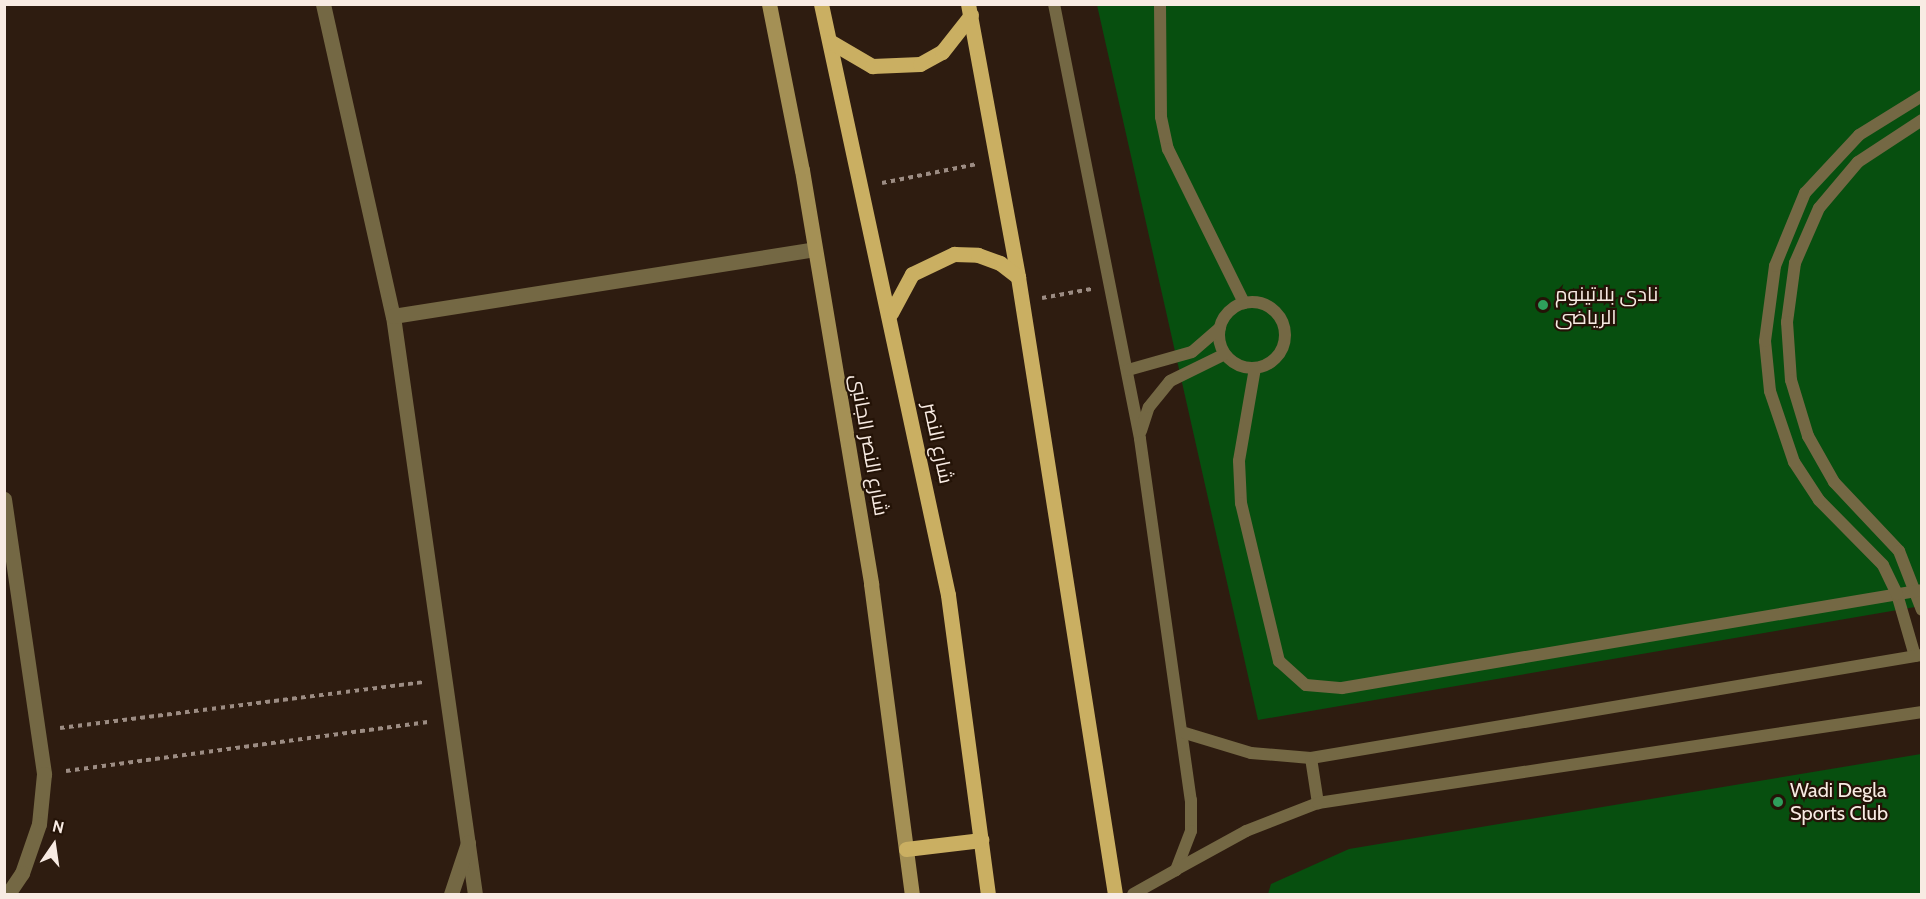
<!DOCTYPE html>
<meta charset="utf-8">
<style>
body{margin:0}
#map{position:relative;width:1926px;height:899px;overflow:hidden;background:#2e1c10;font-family:Cabin,Cairo,sans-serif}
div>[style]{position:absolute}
.green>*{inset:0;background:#074f0f}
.path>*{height:4px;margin-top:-2px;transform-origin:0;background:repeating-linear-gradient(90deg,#9c8c83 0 4.5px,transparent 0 9px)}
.lane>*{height:12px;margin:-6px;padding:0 6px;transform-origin:6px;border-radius:6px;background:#746844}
.lane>.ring{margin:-6px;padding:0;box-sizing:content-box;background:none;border:12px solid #746844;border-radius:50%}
.street>*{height:15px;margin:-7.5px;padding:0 7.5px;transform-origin:7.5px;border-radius:7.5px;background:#746844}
.secondary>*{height:15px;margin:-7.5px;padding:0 7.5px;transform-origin:7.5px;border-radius:7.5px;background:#a49055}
.primary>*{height:15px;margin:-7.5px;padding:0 7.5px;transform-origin:7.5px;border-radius:7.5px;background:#caaf62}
.dots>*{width:16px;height:16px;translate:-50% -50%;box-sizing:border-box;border:3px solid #241307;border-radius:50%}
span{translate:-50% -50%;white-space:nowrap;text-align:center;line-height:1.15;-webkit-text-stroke:4.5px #241307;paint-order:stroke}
.poi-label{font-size:20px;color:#f8ebe3}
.left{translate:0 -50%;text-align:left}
.street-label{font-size:20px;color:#f8ebe3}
.frame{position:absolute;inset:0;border:6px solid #f8ebe3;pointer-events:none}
.north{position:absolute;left:24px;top:815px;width:60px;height:60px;-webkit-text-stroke:4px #241307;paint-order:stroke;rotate:13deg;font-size:16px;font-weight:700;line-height:24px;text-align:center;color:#f8ebe3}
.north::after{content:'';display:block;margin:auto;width:21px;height:27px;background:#f8ebe3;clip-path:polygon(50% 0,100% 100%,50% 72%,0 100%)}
</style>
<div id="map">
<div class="green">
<div style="clip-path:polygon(1097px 5px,1921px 5px,1921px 606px,1258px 720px)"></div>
<div style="clip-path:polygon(1921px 754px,1921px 894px,1268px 894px,1271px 884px,1349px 849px)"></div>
</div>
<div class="path">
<div style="left:882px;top:183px;width:97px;rotate:-11.3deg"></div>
<div style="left:1042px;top:298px;width:50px;rotate:-10.4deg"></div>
<div style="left:60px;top:728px;width:368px;rotate:-7.2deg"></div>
<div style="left:66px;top:771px;width:367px;rotate:-7.7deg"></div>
</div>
<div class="lane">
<div style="left:1054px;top:4px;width:443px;rotate:78.8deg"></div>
<div style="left:1140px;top:439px;width:365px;rotate:82deg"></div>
<div style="left:1191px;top:800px;width:31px;rotate:90deg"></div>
<div style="left:1191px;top:831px;width:42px;rotate:111deg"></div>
<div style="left:1176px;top:870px;width:49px;rotate:150.8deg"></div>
<div style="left:1160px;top:4px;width:113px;rotate:89.5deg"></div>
<div style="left:1161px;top:117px;width:33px;rotate:78deg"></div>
<div style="left:1168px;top:149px;width:172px;rotate:63.7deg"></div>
<div style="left:1922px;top:120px;width:77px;rotate:146.7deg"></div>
<div style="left:1858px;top:162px;width:60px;rotate:130.3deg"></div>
<div style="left:1819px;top:208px;width:60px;rotate:113.6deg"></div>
<div style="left:1795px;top:263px;width:60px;rotate:97.7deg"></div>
<div style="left:1787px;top:322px;width:58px;rotate:86.1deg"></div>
<div style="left:1791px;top:380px;width:59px;rotate:73.1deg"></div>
<div style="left:1808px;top:436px;width:53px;rotate:60.5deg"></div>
<div style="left:1834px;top:482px;width:95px;rotate:46.7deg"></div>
<div style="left:1899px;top:551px;width:63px;rotate:68.7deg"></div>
<div class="ring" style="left:1219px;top:302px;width:54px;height:54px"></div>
<div style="left:1255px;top:368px;width:94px;rotate:99.8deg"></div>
<div style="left:1239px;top:461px;width:42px;rotate:87.3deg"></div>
<div style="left:1241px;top:503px;width:163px;rotate:76.5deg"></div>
<div style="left:1279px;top:661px;width:36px;rotate:42deg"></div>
<div style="left:1306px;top:685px;width:36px;rotate:5deg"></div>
<div style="left:1342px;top:688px;width:588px;rotate:-9.59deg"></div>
<div style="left:1128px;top:370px;width:66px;rotate:-15.7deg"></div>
<div style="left:1192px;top:352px;width:37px;rotate:-41deg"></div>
<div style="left:1141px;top:431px;width:25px;rotate:-72deg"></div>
<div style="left:1149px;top:407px;width:33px;rotate:-51deg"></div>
<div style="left:1170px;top:381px;width:61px;rotate:-26.1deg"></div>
<div style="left:1915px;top:656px;width:65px;rotate:-106.2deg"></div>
<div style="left:1897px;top:594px;width:32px;rotate:-116deg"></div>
<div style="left:1883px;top:565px;width:91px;rotate:-134.6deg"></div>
<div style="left:1819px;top:500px;width:45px;rotate:-123.3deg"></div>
<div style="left:1794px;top:462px;width:75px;rotate:-108.7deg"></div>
<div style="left:1770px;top:391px;width:50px;rotate:-95.7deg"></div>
<div style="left:1765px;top:341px;width:76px;rotate:-82.4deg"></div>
<div style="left:1775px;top:266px;width:79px;rotate:-67.7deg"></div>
<div style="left:1805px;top:193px;width:79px;rotate:-47deg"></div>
<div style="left:1859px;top:135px;width:74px;rotate:-31.8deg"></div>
<div style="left:1185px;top:733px;width:69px;rotate:16.9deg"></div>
<div style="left:1251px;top:753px;width:60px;rotate:4.8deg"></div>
<div style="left:1311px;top:758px;width:620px;rotate:-9.57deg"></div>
<div style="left:1311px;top:758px;width:46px;rotate:81.2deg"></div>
<div style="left:1177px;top:869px;width:79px;rotate:-28.8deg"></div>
<div style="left:1246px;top:831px;width:77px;rotate:-21.3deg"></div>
<div style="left:1318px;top:803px;width:611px;rotate:-8.57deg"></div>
</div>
<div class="street">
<div style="left:323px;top:4px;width:320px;rotate:77.4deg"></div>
<div style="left:393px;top:316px;width:584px;rotate:81.93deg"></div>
<div style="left:393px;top:316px;width:427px;rotate:-9deg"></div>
<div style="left:4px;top:499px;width:278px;rotate:81.7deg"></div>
<div style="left:44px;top:774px;width:50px;rotate:95.7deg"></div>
<div style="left:39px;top:824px;width:52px;rotate:109.1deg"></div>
<div style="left:22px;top:873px;width:25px;rotate:124deg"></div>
<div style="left:451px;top:894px;width:54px;rotate:-71.6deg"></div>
</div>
<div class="secondary">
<div style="left:769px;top:4px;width:169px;rotate:78.8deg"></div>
<div style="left:802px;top:170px;width:420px;rotate:80.5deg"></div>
<div style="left:871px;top:584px;width:313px;rotate:82.5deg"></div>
</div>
<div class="primary">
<div style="left:821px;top:4px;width:604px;rotate:77.87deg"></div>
<div style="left:948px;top:595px;width:302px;rotate:82.4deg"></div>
<div style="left:968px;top:4px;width:278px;rotate:79.6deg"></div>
<div style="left:1018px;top:277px;width:625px;rotate:81.07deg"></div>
<div style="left:831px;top:42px;width:48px;rotate:30.3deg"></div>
<div style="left:872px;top:66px;width:48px;rotate:-2.4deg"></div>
<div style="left:920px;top:64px;width:25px;rotate:-29deg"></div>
<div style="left:942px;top:52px;width:47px;rotate:-51.9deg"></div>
<div style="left:891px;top:313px;width:44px;rotate:-61.7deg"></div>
<div style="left:912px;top:274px;width:47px;rotate:-25.5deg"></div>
<div style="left:954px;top:254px;width:24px;rotate:2deg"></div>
<div style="left:978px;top:255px;width:23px;rotate:20deg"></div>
<div style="left:1000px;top:263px;width:23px;rotate:38deg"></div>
<div style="left:906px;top:849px;width:76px;rotate:-6.8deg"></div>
</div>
<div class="dots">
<div style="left:1543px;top:305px;background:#2e9e5b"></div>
<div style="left:1778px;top:802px;background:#2e9e5b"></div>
</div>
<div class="poi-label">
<span class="left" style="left:1555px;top:306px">نادى بلاتينوم<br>الرياضى</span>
<span class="left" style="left:1790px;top:802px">Wadi Degla<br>Sports Club</span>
</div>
<div class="street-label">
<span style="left:938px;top:443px;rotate:78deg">شارع النصر</span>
<span style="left:869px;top:445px;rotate:80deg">شارع النصر الجانبى</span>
</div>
<div class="frame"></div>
<div class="north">N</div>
</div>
